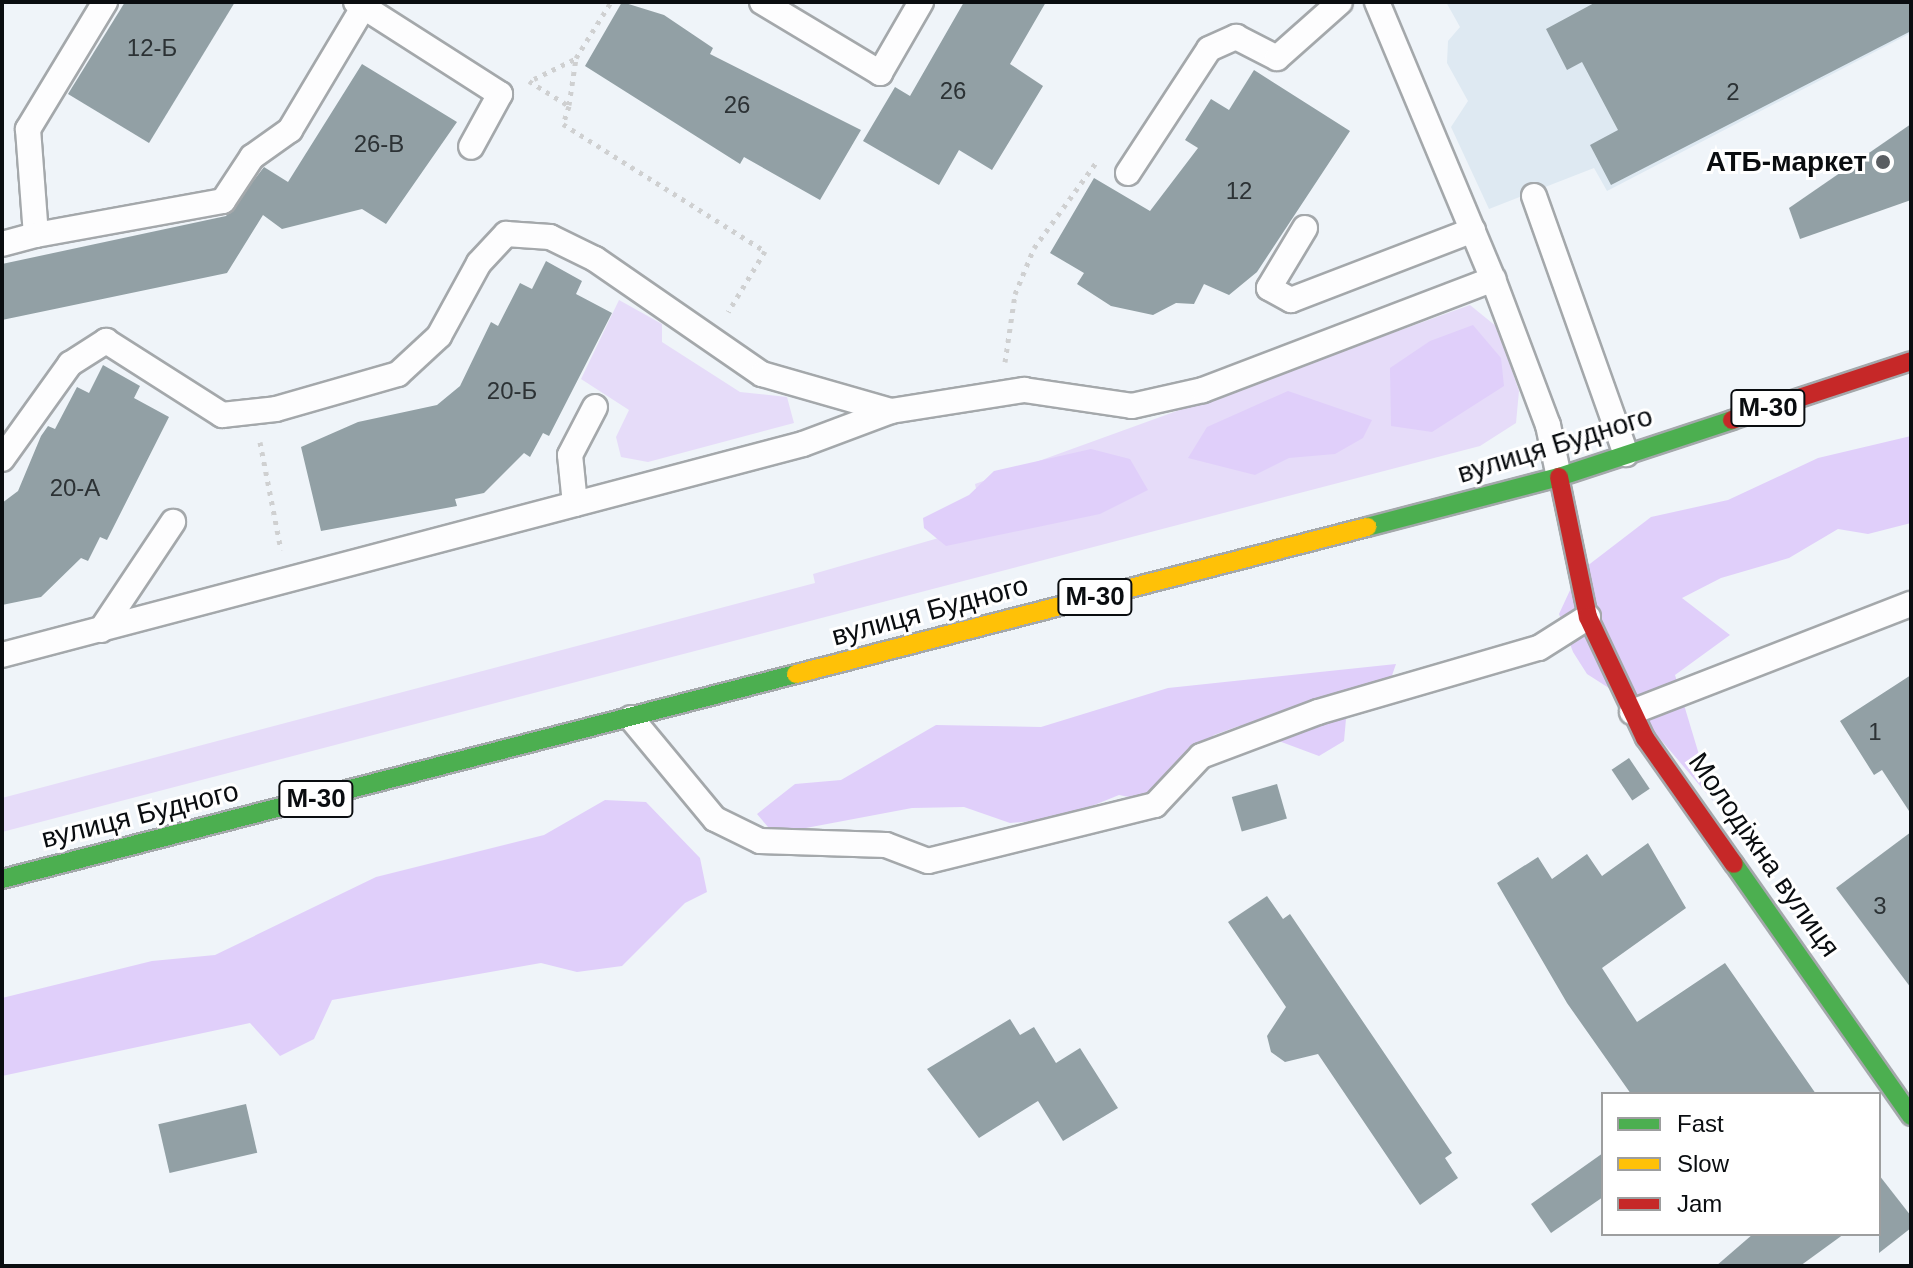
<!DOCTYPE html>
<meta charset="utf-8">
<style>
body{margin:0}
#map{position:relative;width:1913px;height:1268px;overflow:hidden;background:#eff4f9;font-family:Helvetica,sans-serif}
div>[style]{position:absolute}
.built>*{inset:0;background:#dee9f2}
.green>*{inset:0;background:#e6dcf9}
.forest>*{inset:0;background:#e0cffa}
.building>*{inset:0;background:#92a0a5;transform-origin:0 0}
.path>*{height:5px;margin-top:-2.5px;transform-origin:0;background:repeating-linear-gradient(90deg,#cfd0d1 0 4px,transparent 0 10px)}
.roads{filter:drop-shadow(2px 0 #a4a8ab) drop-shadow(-2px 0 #a4a8ab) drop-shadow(0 2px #a4a8ab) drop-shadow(0 -2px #a4a8ab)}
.lane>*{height:24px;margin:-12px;padding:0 12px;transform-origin:12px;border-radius:12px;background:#fdfdfe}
.fast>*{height:18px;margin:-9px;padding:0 9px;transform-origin:9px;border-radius:9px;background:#4caf50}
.slow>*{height:18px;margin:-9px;padding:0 9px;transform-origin:9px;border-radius:9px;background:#ffc107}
.jam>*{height:18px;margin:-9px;padding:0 9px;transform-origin:9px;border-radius:9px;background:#c62828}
.dots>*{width:22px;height:22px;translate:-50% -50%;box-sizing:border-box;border:4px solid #fff;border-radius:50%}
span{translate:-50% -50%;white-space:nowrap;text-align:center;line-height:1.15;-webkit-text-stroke:6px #fff;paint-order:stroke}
.number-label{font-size:24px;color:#2c3235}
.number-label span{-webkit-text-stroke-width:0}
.shield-label span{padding:2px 6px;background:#fff;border:2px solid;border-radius:6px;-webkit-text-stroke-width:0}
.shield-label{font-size:26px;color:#0a0d10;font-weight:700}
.poi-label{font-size:28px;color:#0a0d10;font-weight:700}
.right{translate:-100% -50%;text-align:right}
.street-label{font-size:28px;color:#0a0d10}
.frame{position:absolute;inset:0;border:4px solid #0a0d10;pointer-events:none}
.legend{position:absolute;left:1601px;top:1092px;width:280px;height:144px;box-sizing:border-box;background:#fff;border:2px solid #9d9e9f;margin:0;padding:10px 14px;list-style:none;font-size:24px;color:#0a0d10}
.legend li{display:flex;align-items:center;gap:16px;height:40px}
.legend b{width:40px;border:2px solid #9d9e9f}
</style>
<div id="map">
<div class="built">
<div style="clip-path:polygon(1446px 2px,1911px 2px,1911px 33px,1607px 191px,1594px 168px,1489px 209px,1451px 127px,1468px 101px,1447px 63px,1448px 41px,1460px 27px)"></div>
</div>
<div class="green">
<div style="clip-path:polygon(619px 300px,662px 324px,662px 342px,740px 392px,787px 397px,794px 423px,648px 462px,621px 457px,616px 437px,629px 410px,581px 379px)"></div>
<div style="clip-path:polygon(1470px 305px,1497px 327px,1519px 391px,1516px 423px,1480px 446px,2px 832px,2px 798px,815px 583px,813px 574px,984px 525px,975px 484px)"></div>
</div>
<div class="forest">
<div style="clip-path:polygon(1473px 325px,1501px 358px,1504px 386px,1432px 432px,1391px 426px,1390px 368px,1430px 341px)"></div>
<div style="clip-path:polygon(1288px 391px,1372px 420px,1363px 438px,1335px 454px,1289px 458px,1255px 475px,1188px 458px,1207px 427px)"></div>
<div style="clip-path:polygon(1911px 436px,1911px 523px,1868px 534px,1838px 529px,1789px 558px,1721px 578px,1682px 598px,1730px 635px,1675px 675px,1713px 801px,1626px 699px,1587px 674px,1573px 652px,1559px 614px,1578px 573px,1651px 517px,1728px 500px,1818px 458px)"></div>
<div style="clip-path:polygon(1091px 449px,1130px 459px,1148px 490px,1100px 514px,946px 546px,924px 528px,923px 518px,969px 495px,994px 471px)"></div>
<div style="clip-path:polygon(1396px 664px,1388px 687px,1348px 697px,1344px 741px,1319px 756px,1239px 726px,1214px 735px,1144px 800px,1119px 795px,1060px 819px,1010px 823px,964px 807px,912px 808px,774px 834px,757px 814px,795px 784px,841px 780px,936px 725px,1041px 727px,1168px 688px)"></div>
<div style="clip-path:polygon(605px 800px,646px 802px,700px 858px,707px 892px,685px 903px,622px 966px,577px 972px,541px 963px,332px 1000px,314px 1039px,280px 1056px,250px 1023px,2px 1076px,2px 998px,152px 961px,215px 955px,376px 877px,544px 835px)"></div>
</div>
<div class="building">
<div style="clip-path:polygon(125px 2px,235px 2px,149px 143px,68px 94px)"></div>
<div style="clip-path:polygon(622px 2px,664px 15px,713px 48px,710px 54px,861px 130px,820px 200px,744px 157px,740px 164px,585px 66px)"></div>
<div style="clip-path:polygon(964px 2px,1046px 2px,1010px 64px,1043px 86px,992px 170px,959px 150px,939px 185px,863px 141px,895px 87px,910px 96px)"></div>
<div style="clip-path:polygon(1596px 2px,1911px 2px,1911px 31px,1611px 185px,1590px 145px,1618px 130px,1582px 62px,1567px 70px,1546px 29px)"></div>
<div style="clip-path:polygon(362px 64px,457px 122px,386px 224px,362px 209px,282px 229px,263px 215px,227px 273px,2px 320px,2px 264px,226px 216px,264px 167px,288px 182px)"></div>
<div style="clip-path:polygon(1254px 70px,1350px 131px,1257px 272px,1229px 295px,1204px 284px,1194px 304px,1176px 303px,1153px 315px,1111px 306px,1077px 284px,1084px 273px,1050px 253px,1094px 178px,1150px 211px,1198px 148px,1185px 140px,1211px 99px,1229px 110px)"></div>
<div style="clip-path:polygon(1911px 124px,1911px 200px,1800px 239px,1789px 208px)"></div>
<div style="clip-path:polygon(546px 261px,582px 281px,576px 294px,612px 313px,549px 436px,543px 433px,530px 457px,524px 453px,484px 493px,455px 499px,457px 506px,321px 531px,301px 447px,358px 422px,437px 405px,460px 386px,491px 322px,498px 326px,520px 283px,532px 289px)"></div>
<div style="clip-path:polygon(103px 365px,140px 386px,134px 398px,169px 417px,107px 540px,100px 537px,88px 561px,81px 558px,41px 597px,2px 605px,2px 503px,18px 491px,41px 436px,48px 426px,55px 429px,77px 387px,89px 393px)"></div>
<div style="clip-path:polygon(1911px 675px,1911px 814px,1882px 770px,1874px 775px,1840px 721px)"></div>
<div style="left:1629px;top:758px;width:37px;height:21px;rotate:56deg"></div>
<div style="left:1277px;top:784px;width:36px;height:47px;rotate:74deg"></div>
<div style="clip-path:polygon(1911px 832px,1911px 988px,1836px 888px)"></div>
<div style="clip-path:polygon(1648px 843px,1686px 908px,1602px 968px,1637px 1022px,1725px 963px,1816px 1094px,1631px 1094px,1567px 1003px,1497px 883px,1538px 857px,1552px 879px,1587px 854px,1602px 876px)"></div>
<div style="clip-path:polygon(1267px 896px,1283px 919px,1290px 914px,1452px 1153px,1445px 1158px,1458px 1178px,1420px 1205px,1318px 1054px,1285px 1062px,1271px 1052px,1267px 1036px,1286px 1007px,1228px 922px)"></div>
<div style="clip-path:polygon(1010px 1019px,1020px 1035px,1034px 1027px,1056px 1063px,1080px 1048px,1118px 1108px,1063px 1141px,1038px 1101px,979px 1138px,927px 1069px)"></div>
<div style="left:246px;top:1104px;width:50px;height:90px;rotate:77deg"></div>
<div style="clip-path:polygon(1603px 1153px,1603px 1197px,1551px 1233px,1531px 1204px)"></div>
<div style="clip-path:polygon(1879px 1175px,1911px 1216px,1911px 1228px,1879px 1253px)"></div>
<div style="clip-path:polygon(1753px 1234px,1844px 1234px,1800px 1266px,1716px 1266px)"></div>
</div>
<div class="path">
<div style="left:534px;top:79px;width:46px;rotate:-26deg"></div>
<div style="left:529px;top:81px;width:47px;rotate:32deg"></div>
<div style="left:569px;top:106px;width:19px;rotate:108deg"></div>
<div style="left:563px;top:124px;width:239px;rotate:32.2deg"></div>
<div style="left:765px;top:251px;width:71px;rotate:121.2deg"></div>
<div style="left:569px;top:105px;width:48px;rotate:-81.5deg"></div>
<div style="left:576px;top:58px;width:66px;rotate:-58deg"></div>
<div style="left:1005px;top:362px;width:69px;rotate:-81.6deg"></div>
<div style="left:1015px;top:294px;width:50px;rotate:-67.6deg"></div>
<div style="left:1034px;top:248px;width:109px;rotate:-54deg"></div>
<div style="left:260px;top:442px;width:110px;rotate:79deg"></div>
</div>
<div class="roads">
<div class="lane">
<div style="left:105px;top:2px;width:149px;rotate:121.2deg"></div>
<div style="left:28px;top:129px;width:106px;rotate:85.7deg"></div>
<div style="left:36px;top:235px;width:190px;rotate:-10.3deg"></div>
<div style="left:223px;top:201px;width:53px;rotate:-56.6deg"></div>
<div style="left:252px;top:157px;width:47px;rotate:-35.4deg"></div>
<div style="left:290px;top:130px;width:144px;rotate:-59.2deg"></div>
<div style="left:356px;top:2px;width:171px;rotate:32.6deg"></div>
<div style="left:500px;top:94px;width:60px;rotate:118.7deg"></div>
<div style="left:762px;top:2px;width:138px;rotate:31deg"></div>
<div style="left:880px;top:73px;width:82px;rotate:-60deg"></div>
<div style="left:1377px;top:2px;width:300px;rotate:67.3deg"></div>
<div style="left:1493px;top:279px;width:156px;rotate:69.4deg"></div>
<div style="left:1548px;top:425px;width:53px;rotate:78.1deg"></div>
<div style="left:1128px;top:173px;width:148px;rotate:-56.8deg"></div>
<div style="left:1209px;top:49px;width:30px;rotate:-24deg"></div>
<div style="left:1236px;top:37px;width:46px;rotate:27.1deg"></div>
<div style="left:1277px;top:58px;width:84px;rotate:-41.6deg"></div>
<div style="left:1534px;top:196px;width:274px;rotate:70.4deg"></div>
<div style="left:1305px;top:228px;width:70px;rotate:121deg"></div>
<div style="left:1269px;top:288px;width:25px;rotate:29deg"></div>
<div style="left:1291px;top:300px;width:195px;rotate:-21deg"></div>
<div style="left:2px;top:244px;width:35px;rotate:-15deg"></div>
<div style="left:2px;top:459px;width:117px;rotate:-54.4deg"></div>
<div style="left:70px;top:364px;width:43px;rotate:-32.6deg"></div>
<div style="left:106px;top:341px;width:138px;rotate:32.5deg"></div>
<div style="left:222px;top:415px;width:54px;rotate:-6.3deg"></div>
<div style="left:276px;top:409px;width:127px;rotate:-16deg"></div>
<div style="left:398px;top:374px;width:56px;rotate:-42.8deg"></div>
<div style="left:439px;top:336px;width:83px;rotate:-61.3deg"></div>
<div style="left:479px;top:263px;width:40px;rotate:-47deg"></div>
<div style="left:506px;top:234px;width:44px;rotate:3.9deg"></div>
<div style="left:550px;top:237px;width:50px;rotate:26.1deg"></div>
<div style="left:595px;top:259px;width:203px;rotate:34.6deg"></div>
<div style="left:762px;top:374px;width:134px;rotate:16deg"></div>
<div style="left:575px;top:504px;width:49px;rotate:-95.8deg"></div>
<div style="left:570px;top:455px;width:54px;rotate:-62.5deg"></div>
<div style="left:101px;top:630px;width:130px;rotate:-56.3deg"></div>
<div style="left:2px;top:655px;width:828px;rotate:-14.76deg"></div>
<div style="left:803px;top:444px;width:94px;rotate:-20.6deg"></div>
<div style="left:891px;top:411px;width:135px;rotate:-9deg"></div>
<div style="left:1024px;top:390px;width:109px;rotate:8.4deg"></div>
<div style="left:1132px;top:406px;width:73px;rotate:-12.7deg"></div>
<div style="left:1203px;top:390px;width:311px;rotate:-20.9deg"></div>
<div style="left:1632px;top:712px;width:299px;rotate:-21.2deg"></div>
<div style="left:631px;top:718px;width:131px;rotate:50.3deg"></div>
<div style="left:715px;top:819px;width:50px;rotate:26.1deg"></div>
<div style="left:760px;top:841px;width:126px;rotate:1.8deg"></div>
<div style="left:886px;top:845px;width:45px;rotate:20.9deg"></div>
<div style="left:928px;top:861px;width:234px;rotate:-13.9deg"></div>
<div style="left:1155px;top:805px;width:67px;rotate:-46.8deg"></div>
<div style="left:1201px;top:756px;width:125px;rotate:-20.6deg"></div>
<div style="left:1318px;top:712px;width:230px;rotate:-16.2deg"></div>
<div style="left:1539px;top:648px;width:58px;rotate:-32.3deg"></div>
</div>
<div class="fast">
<div style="left:1367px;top:527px;width:198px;rotate:-14.6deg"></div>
<div style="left:1559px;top:477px;width:182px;rotate:-18.2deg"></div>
<div style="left:1734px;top:864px;width:308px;rotate:54.9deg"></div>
<div style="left:2px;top:879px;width:820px;rotate:-14.48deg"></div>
</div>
<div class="slow">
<div style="left:796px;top:674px;width:590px;rotate:-14.44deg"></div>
</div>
<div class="jam">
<div style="left:1732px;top:420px;width:188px;rotate:-18.2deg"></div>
<div style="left:1559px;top:477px;width:143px;rotate:78.3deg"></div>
<div style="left:1588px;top:617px;width:134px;rotate:64.8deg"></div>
<div style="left:1645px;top:738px;width:154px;rotate:54.8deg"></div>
</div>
</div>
<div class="dots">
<div style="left:1883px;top:162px;background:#5a5e62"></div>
</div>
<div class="number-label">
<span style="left:152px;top:48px">12-Б</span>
<span style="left:953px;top:91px">26</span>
<span style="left:1733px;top:92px">2</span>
<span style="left:737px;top:105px">26</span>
<span style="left:379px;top:144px">26-В</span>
<span style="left:1239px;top:191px">12</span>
<span style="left:512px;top:391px">20-Б</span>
<span style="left:75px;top:488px">20-А</span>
<span style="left:1875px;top:732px">1</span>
<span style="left:1880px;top:906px">3</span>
</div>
<div class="shield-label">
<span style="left:1768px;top:408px">М-30</span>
<span style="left:1095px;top:597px">М-30</span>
<span style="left:316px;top:799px">М-30</span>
</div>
<div class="poi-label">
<span class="right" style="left:1867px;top:162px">АТБ-маркет</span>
</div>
<div class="street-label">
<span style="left:1555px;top:445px;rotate:-17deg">вулиця Будного</span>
<span style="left:930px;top:611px;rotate:-15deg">вулиця Будного</span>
<span style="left:140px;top:815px;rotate:-14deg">вулиця Будного</span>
<span style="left:1764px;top:855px;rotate:55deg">Молодіжна вулиця</span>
</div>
<div class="frame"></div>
<ul class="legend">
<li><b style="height:10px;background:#4caf50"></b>Fast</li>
<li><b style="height:10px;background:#ffc107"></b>Slow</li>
<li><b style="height:10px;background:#c62828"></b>Jam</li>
</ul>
</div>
